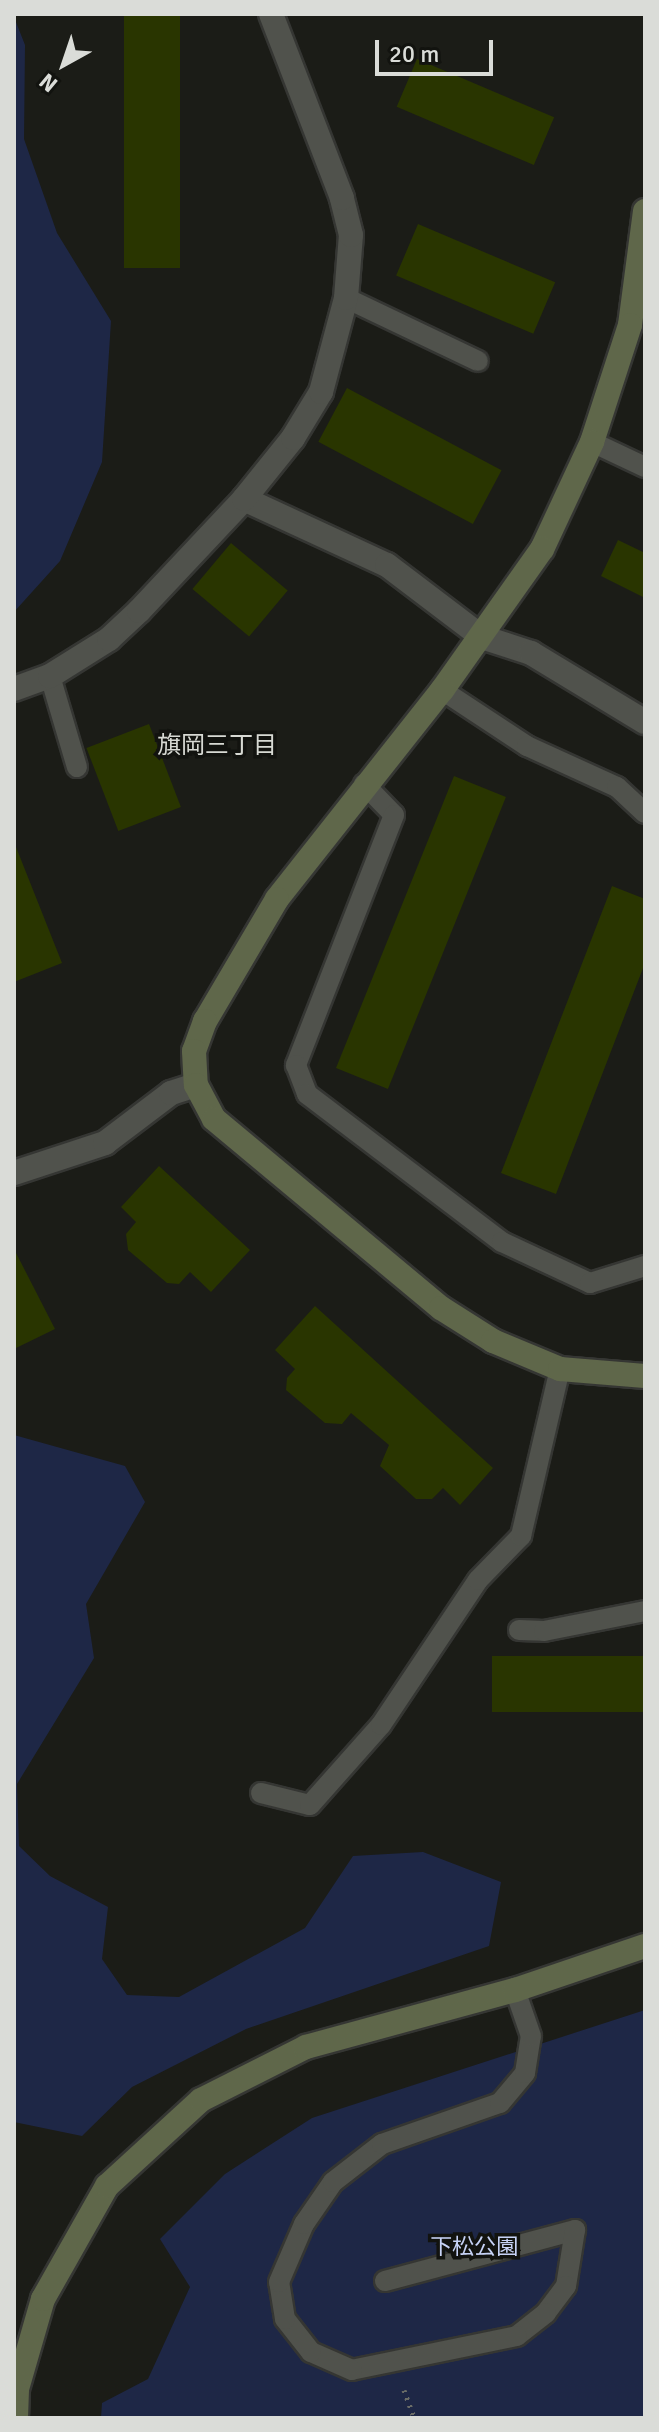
<!DOCTYPE html>
<meta charset="utf-8">
<style>
body{margin:0}
#map{position:relative;width:659px;height:2432px;overflow:hidden;background:#1b1c17;font-family:Signika,"Noto Sans JP",sans-serif}
div>[style]{position:absolute}
.green>*{inset:0;background:#1e2746}
.building>*{inset:0;background:#293500;transform-origin:0 0}
.path>*{height:5px;margin-top:-2.5px;transform-origin:0;background:repeating-linear-gradient(90deg,#6a6c67 0 2px,transparent 0 8px)}
.roads{filter:drop-shadow(2px 0 #353633) drop-shadow(-2px 0 #353633) drop-shadow(0 2px #353633) drop-shadow(0 -2px #353633)}
.lane>*{height:20px;margin:-10px;padding:0 10px;transform-origin:10px;border-radius:10px;background:#50524c}
.street>*{height:24px;margin:-12px;padding:0 12px;transform-origin:12px;border-radius:12px;background:#50524c}
.secondary>*{height:24px;margin:-12px;padding:0 12px;transform-origin:12px;border-radius:12px;background:#5f674a}
span{translate:-50% -50%;white-space:nowrap;text-align:center;line-height:1.15;-webkit-text-stroke:7px #12130f;paint-order:stroke}
.park-label{font-size:22px;color:#c7d3f6}
.neighbourhood-label{font-size:24px;color:#d7d9d3}
.frame{position:absolute;inset:0;border:16px solid #dadcd8;pointer-events:none}
.north{position:absolute;left:24px;top:24px;width:80px;height:80px;-webkit-text-stroke:6px #12130f;paint-order:stroke;rotate:220deg;font-size:22px;font-weight:700;line-height:32px;text-align:center;color:#dadcd8}
.north::after{content:'';display:block;margin:auto;width:28px;height:36px;background:#dadcd8;clip-path:polygon(50% 0,100% 100%,50% 72%,0 100%)}
.scale{position:absolute;left:375px;top:40px;width:118px;height:36px;box-sizing:border-box;border:4px solid #dadcd8;border-top:0;padding-left:10px;font-size:24px;line-height:28px;white-space:nowrap;color:#dadcd8;-webkit-text-stroke:6px #12130f;paint-order:stroke}
</style>
<div id="map">
<div class="green">
<div style="clip-path:polygon(14px 17px,25px 45px,24px 139px,57px 233px,111px 321px,102px 462px,60px 561px,14px 612px)"></div>
<div style="clip-path:polygon(14px 1435px,125px 1466px,145px 1502px,86px 1604px,94px 1658px,17px 1784px,19px 1846px,50px 1876px,108px 1907px,102px 1959px,127px 1995px,179px 1997px,305px 1928px,353px 1856px,423px 1852px,501px 1882px,489px 1946px,246px 2029px,132px 2087px,82px 2136px,14px 2122px)"></div>
<div style="clip-path:polygon(645px 2010px,645px 2418px,101px 2418px,102px 2403px,148px 2379px,190px 2287px,160px 2239px,225px 2174px,312px 2118px)"></div>
</div>
<div class="building">
<div style="left:124px;top:14px;width:56px;height:254px"></div>
<div style="left:417px;top:59px;width:149px;height:52px;rotate:23deg"></div>
<div style="left:418px;top:224px;width:149px;height:56px;rotate:23deg"></div>
<div style="left:347px;top:388px;width:175px;height:61px;rotate:28deg"></div>
<div style="clip-path:polygon(618px 540px,645px 553px,645px 598px,601px 576px)"></div>
<div style="left:231px;top:543px;width:74px;height:60px;rotate:40deg"></div>
<div style="left:149px;top:724px;width:89px;height:67px;rotate:69deg"></div>
<div style="left:454px;top:776px;width:56px;height:315px;rotate:22deg"></div>
<div style="clip-path:polygon(14px 842px,62px 963px,14px 982px)"></div>
<div style="clip-path:polygon(612px 886px,645px 899px,645px 963px,556px 1194px,501px 1173px)"></div>
<div style="clip-path:polygon(159px 1166px,250px 1250px,211px 1292px,190px 1272px,179px 1284px,167px 1283px,128px 1250px,126px 1234px,136px 1222px,121px 1207px)"></div>
<div style="clip-path:polygon(14px 1249px,55px 1329px,14px 1349px)"></div>
<div style="clip-path:polygon(315px 1306px,493px 1468px,460px 1505px,443px 1488px,432px 1499px,416px 1499px,380px 1466px,389px 1445px,351px 1413px,342px 1424px,325px 1423px,286px 1390px,287px 1378px,295px 1369px,275px 1350px)"></div>
<div style="left:645px;top:1656px;width:56px;height:153px;rotate:90deg"></div>
</div>
<div class="path">
<div style="left:404px;top:2390px;width:30px;rotate:70deg"></div>
</div>
<div class="roads">
<div class="lane">
<div style="left:346px;top:298px;width:146px;rotate:25.5deg"></div>
<div style="left:592px;top:442px;width:59px;rotate:25.3deg"></div>
<div style="left:50px;top:676px;width:95px;rotate:73.5deg"></div>
<div style="left:442px;top:690px;width:102px;rotate:33.4deg"></div>
<div style="left:527px;top:746px;width:99px;rotate:24.5deg"></div>
<div style="left:617px;top:787px;width:38px;rotate:43deg"></div>
<div style="left:364px;top:784px;width:43px;rotate:45.9deg"></div>
<div style="left:394px;top:815px;width:269px;rotate:111.4deg"></div>
<div style="left:296px;top:1065px;width:31px;rotate:69deg"></div>
<div style="left:307px;top:1094px;width:245px;rotate:37.2deg"></div>
<div style="left:502px;top:1242px;width:97px;rotate:25deg"></div>
<div style="left:590px;top:1283px;width:58px;rotate:-17.2deg"></div>
<div style="left:519px;top:1630px;width:25px;rotate:2deg"></div>
<div style="left:544px;top:1631px;width:103px;rotate:-11.2deg"></div>
<div style="left:261px;top:1793px;width:50px;rotate:13.8deg"></div>
<div style="left:310px;top:1805px;width:107px;rotate:-48.4deg"></div>
<div style="left:381px;top:1725px;width:174px;rotate:-56.2deg"></div>
<div style="left:478px;top:1580px;width:62px;rotate:-45.7deg"></div>
<div style="left:521px;top:1536px;width:171px;rotate:-76.9deg"></div>
<div style="left:385px;top:2281px;width:197px;rotate:-15deg"></div>
<div style="left:575px;top:2230px;width:57px;rotate:99.1deg"></div>
<div style="left:566px;top:2286px;width:34px;rotate:127deg"></div>
<div style="left:546px;top:2313px;width:37px;rotate:142deg"></div>
<div style="left:517px;top:2336px;width:168px;rotate:168.4deg"></div>
<div style="left:352px;top:2370px;width:45px;rotate:-156.3deg"></div>
<div style="left:311px;top:2352px;width:42px;rotate:-128.2deg"></div>
<div style="left:285px;top:2319px;width:37px;rotate:-99deg"></div>
<div style="left:279px;top:2282px;width:63px;rotate:-66.7deg"></div>
<div style="left:304px;top:2224px;width:51px;rotate:-55.4deg"></div>
<div style="left:333px;top:2182px;width:62px;rotate:-37.8deg"></div>
<div style="left:382px;top:2144px;width:125px;rotate:-19.2deg"></div>
<div style="left:500px;top:2103px;width:39px;rotate:-50deg"></div>
<div style="left:525px;top:2073px;width:37px;rotate:-81deg"></div>
<div style="left:531px;top:2036px;width:49px;rotate:-109.2deg"></div>
</div>
<div class="street">
<div style="left:244px;top:499px;width:157px;rotate:24.8deg"></div>
<div style="left:387px;top:565px;width:119px;rotate:37.2deg"></div>
<div style="left:482px;top:637px;width:52px;rotate:18.1deg"></div>
<div style="left:531px;top:653px;width:133px;rotate:31.2deg"></div>
<div style="left:14px;top:689px;width:38px;rotate:-20deg"></div>
<div style="left:50px;top:676px;width:70px;rotate:-32.1deg"></div>
<div style="left:109px;top:639px;width:41px;rotate:-43deg"></div>
<div style="left:139px;top:611px;width:154px;rotate:-46.8deg"></div>
<div style="left:244px;top:499px;width:78px;rotate:-51.2deg"></div>
<div style="left:293px;top:438px;width:54px;rotate:-58.7deg"></div>
<div style="left:321px;top:392px;width:97px;rotate:-75.1deg"></div>
<div style="left:346px;top:298px;width:63px;rotate:-85.5deg"></div>
<div style="left:351px;top:235px;width:38px;rotate:-104deg"></div>
<div style="left:342px;top:198px;width:197px;rotate:-111.1deg"></div>
<div style="left:14px;top:1173px;width:96px;rotate:-18.2deg"></div>
<div style="left:105px;top:1143px;width:83px;rotate:-37.1deg"></div>
<div style="left:171px;top:1093px;width:26px;rotate:-18deg"></div>
</div>
<div class="secondary">
<div style="left:645px;top:211px;width:115px;rotate:97.5deg"></div>
<div style="left:630px;top:325px;width:123px;rotate:108deg"></div>
<div style="left:592px;top:442px;width:118px;rotate:115deg"></div>
<div style="left:542px;top:549px;width:173px;rotate:125.3deg"></div>
<div style="left:442px;top:690px;width:266px;rotate:128.3deg"></div>
<div style="left:277px;top:899px;width:142px;rotate:120.5deg"></div>
<div style="left:205px;top:1021px;width:32px;rotate:110deg"></div>
<div style="left:194px;top:1051px;width:34px;rotate:87deg"></div>
<div style="left:196px;top:1085px;width:38px;rotate:62deg"></div>
<div style="left:214px;top:1119px;width:295px;rotate:39.8deg"></div>
<div style="left:441px;top:1308px;width:62px;rotate:32.4deg"></div>
<div style="left:493px;top:1341px;width:73px;rotate:22.7deg"></div>
<div style="left:560px;top:1369px;width:85px;rotate:4.7deg"></div>
<div style="left:16px;top:2418px;width:29px;rotate:-88deg"></div>
<div style="left:17px;top:2389px;width:94px;rotate:-73.9deg"></div>
<div style="left:43px;top:2299px;width:130px;rotate:-60.5deg"></div>
<div style="left:107px;top:2186px;width:127px;rotate:-42.5deg"></div>
<div style="left:201px;top:2100px;width:118px;rotate:-26.8deg"></div>
<div style="left:306px;top:2047px;width:217px;rotate:-15.3deg"></div>
<div style="left:515px;top:1990px;width:137px;rotate:-18.7deg"></div>
</div>
</div>
<div class="park-label">
<span style="left:474px;top:2247px">下松公園</span>
</div>
<div class="neighbourhood-label">
<span style="left:217px;top:746px">旗岡三丁目</span>
</div>
<div class="frame"></div>
<div class="north">N</div>
<div class="scale">20 m</div>
</div>
